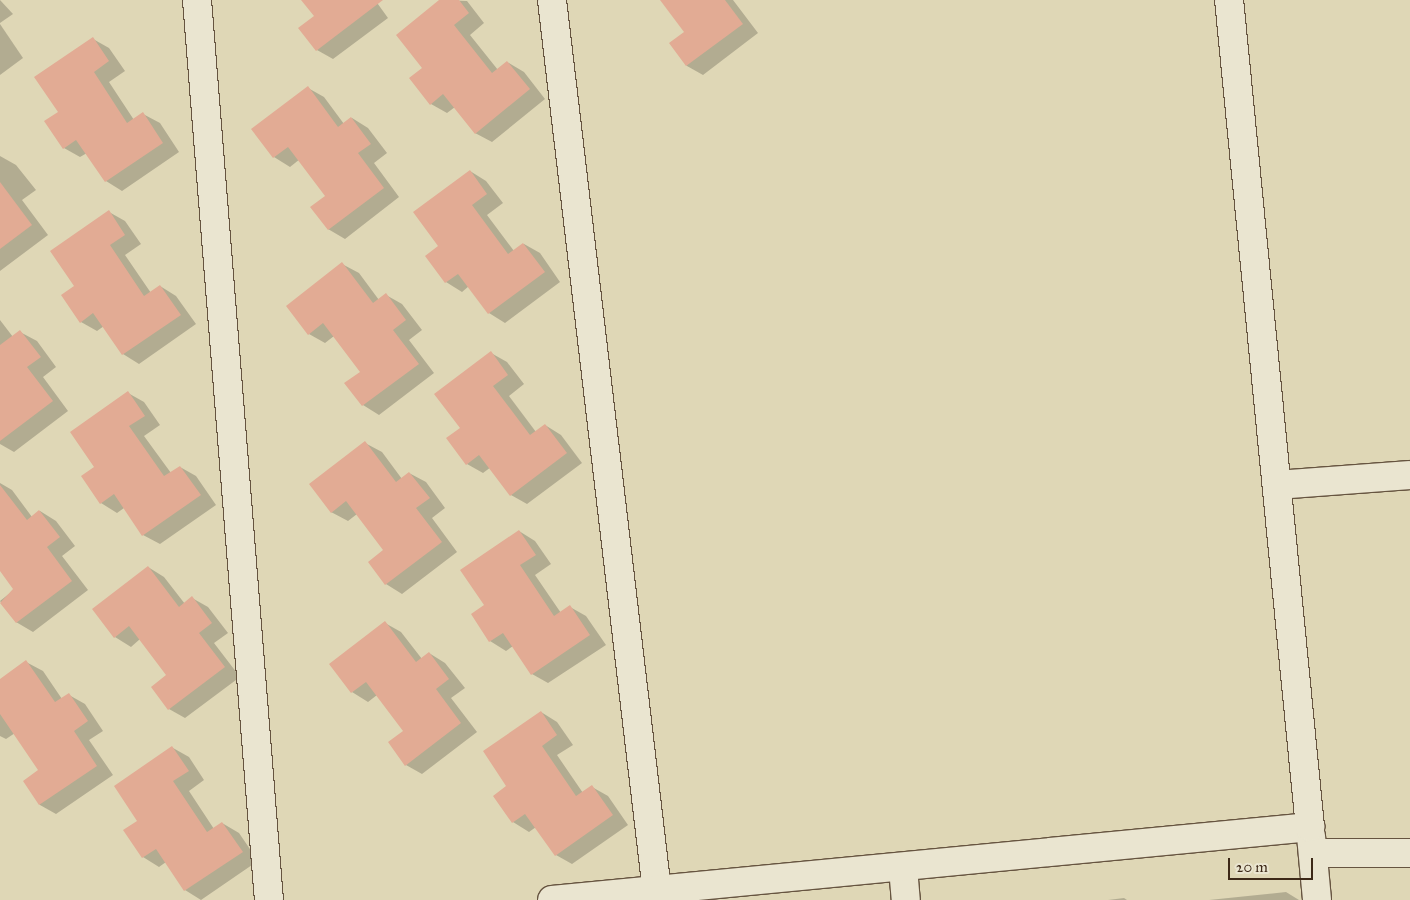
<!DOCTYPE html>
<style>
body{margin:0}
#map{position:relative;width:1410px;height:900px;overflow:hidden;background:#dfd7b6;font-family:"IM FELL Great Primer",serif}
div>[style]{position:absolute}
.shadow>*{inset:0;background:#0003}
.building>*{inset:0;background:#e2ab94}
.roads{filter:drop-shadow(1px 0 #665440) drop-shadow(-1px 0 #665440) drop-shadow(0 1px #665440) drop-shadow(0 -1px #665440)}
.minor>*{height:28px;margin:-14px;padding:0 14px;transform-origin:14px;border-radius:14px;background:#eae5d0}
span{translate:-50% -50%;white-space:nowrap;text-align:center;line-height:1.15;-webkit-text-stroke:4.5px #eae5d0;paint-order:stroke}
.scale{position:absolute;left:1228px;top:858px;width:85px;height:22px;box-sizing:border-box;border:2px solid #3d2918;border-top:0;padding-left:6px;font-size:15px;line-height:18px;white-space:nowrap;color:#3d2918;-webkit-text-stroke:4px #eae5d0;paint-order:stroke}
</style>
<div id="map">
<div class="shadow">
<div style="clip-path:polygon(0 0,13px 14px,0 23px)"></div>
<div style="clip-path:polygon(303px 0,375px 0,388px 18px,333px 59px,317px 50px,315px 16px)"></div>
<div style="clip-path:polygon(441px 0,467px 1px,484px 23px,470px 35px,498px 70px,507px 62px,524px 72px,545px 99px,492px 142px,475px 133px,455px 107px,447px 113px,431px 104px,424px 68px)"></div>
<div style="clip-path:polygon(662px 0,733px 0,758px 33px,703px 75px,687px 66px,670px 43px,686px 32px)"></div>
<div style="clip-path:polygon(0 24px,23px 58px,0 75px)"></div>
<div style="clip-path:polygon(93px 39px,109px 48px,125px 71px,109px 82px,134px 120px,143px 114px,160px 123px,179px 152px,122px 191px,106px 181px,87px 153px,80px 157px,64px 148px,59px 112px)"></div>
<div style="clip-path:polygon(308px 88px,324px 97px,344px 124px,352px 118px,368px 128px,387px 153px,374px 163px,399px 197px,345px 239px,328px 229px,327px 196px,300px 159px,290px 167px,274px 157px)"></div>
<div style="clip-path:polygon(0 156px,16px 165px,36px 190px,22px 200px,48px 235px,0 271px)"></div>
<div style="clip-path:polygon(470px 171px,486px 181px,503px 203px,487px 215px,514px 251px,524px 244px,540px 253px,560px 282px,505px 323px,489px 313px,469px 286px,462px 292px,446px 282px,440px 247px)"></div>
<div style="clip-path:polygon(109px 212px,125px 221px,141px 244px,125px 255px,151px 293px,160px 286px,176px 296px,196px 324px,139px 364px,123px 354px,104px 326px,97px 331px,81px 322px,76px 286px)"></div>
<div style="clip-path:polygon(342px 264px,359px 273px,379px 300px,386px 295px,402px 304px,422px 330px,409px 340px,434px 373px,379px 415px,363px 405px,346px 383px,361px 372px,334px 336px,325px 343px,309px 334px)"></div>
<div style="clip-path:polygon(0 320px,13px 337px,20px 332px,37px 341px,56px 367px,43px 377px,68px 411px,14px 452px,0 444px)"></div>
<div style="clip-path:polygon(491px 353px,507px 362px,524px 384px,509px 396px,536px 432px,545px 425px,561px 435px,582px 463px,527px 504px,511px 495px,491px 467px,483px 473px,467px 464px,461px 428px)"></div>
<div style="clip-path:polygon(128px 393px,144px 402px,160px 425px,144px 436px,171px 473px,180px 467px,196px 476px,216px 505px,160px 544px,143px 535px,124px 508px,117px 513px,101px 503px,96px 467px)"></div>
<div style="clip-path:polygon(365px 443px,382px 452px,402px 479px,409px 473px,426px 482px,445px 508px,432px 518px,457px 552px,402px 594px,386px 584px,370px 562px,385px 551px,357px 514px,348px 521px,331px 512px)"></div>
<div style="clip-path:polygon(0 483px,12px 490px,32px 517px,40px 511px,56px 521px,75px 546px,62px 556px,88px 590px,33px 632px,16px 622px,0 601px,15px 589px,0 569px)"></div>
<div style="clip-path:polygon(519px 531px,535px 541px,551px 564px,535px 575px,561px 613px,570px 607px,586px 616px,606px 645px,548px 683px,532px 674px,513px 646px,506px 651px,490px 641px,486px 605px)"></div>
<div style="clip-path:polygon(148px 567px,164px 577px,185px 604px,192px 598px,208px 607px,228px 633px,214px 643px,240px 677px,185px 718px,169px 709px,167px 675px,140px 639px,131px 647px,115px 637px)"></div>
<div style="clip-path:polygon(385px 623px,401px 632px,422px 659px,429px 653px,445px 663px,465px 688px,451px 698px,477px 732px,422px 774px,406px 765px,404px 731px,377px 695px,368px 702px,352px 692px)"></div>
<div style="clip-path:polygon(26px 662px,43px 671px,62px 699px,69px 695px,85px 704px,103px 731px,89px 740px,113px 775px,56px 814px,40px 805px,24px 781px,40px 771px,15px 733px,6px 739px,0 736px,0 680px)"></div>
<div style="clip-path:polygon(541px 712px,557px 722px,573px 745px,557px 755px,583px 793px,592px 787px,608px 796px,628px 825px,572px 864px,556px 855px,536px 827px,529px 832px,513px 822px,508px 786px)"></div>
<div style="clip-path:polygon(173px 748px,189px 757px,204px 780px,189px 791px,214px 829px,222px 823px,239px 833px,258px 861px,201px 900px,185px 890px,166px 862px,159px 867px,143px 857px,139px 821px)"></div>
<div style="clip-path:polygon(1286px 892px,1299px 900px,1209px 900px)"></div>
<div style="clip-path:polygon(1124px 898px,1127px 900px,1108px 900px)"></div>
</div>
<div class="building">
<div style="clip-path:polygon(301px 0,383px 0,316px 51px,298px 28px,314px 16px)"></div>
<div style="clip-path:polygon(439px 0,459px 0,469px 13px,454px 25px,492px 73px,507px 61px,530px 89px,475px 134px,443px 94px,430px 105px,409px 78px,422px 68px,396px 35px)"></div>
<div style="clip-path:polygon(660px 0,725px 0,743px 24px,686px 66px,669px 43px,684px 32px)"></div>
<div style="clip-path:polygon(93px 37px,109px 61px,94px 72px,127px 123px,143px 112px,163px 143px,105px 182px,76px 140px,63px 149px,44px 121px,58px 112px,34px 77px)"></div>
<div style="clip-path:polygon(308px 86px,338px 127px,351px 117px,371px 144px,358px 153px,384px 188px,328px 230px,310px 207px,325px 196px,288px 147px,273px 158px,251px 129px)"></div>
<div style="clip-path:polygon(470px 170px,487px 194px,472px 205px,508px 254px,523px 243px,545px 272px,488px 314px,458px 274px,445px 283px,425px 256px,438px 246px,413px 212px)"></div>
<div style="clip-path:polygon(0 182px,32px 225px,0 249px)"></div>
<div style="clip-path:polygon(109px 210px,125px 235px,110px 245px,144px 296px,160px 285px,181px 315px,122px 355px,93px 313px,80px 323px,61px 295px,74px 286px,50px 251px)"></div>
<div style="clip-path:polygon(342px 262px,373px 303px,386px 293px,406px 320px,393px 330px,419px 364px,362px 406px,344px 383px,360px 372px,323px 323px,308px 335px,286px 306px)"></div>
<div style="clip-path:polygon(20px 330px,41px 357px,27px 367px,53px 401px,0 441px,0 345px)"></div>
<div style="clip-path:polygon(491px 351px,508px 375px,493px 386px,530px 435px,545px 424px,567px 453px,510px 496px,479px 455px,466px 465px,446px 438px,460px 428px,434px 394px)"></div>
<div style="clip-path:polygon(128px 391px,145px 416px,129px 426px,164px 476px,180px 466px,201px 495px,142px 536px,114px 494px,100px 504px,81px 476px,94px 467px,70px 432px)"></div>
<div style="clip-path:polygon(365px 441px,396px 482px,409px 472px,430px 498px,416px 508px,442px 542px,385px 585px,368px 562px,383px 550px,346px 501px,331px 513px,309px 484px)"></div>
<div style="clip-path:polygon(0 485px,27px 520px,39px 510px,60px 537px,47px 547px,72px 581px,16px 623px,0 603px,13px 589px,0 571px)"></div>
<div style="clip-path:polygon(519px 530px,536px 555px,520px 565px,554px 616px,570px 605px,590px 635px,531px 675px,503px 633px,489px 642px,471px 614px,484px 605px,460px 570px)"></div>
<div style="clip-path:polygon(148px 566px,179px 607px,192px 596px,212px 623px,199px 633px,225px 667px,168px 710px,151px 687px,166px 675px,129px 626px,114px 638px,92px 609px)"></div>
<div style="clip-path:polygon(385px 621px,416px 662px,429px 652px,449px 679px,436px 689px,461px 723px,405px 766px,388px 742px,403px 731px,366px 682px,351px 693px,329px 664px)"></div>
<div style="clip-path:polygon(26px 660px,55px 702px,69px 693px,88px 721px,74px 731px,97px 766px,39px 805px,23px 781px,38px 770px,0 714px,0 679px)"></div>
<div style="clip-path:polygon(541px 711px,557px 735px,542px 746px,576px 796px,592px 785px,613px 815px,555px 856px,525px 814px,512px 823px,493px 796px,506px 786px,483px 751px)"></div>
<div style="clip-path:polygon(172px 746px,189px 771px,173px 781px,207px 832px,222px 822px,243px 852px,184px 891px,156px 849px,142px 858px,123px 830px,137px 821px,114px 786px)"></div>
</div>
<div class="roads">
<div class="minor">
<div style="left:197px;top:0;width:903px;rotate:85.43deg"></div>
<div style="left:552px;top:0;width:897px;rotate:83.28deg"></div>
<div style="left:1277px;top:485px;width:133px;rotate:-4.3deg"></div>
<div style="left:1311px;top:836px;width:64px;rotate:84.6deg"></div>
<div style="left:1313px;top:853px;width:97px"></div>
<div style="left:903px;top:868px;width:32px;rotate:85deg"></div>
<div style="left:552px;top:900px;width:762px;rotate:-5.5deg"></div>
<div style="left:1310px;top:827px;width:831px;rotate:-95.59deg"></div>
</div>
</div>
<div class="scale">20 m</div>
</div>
